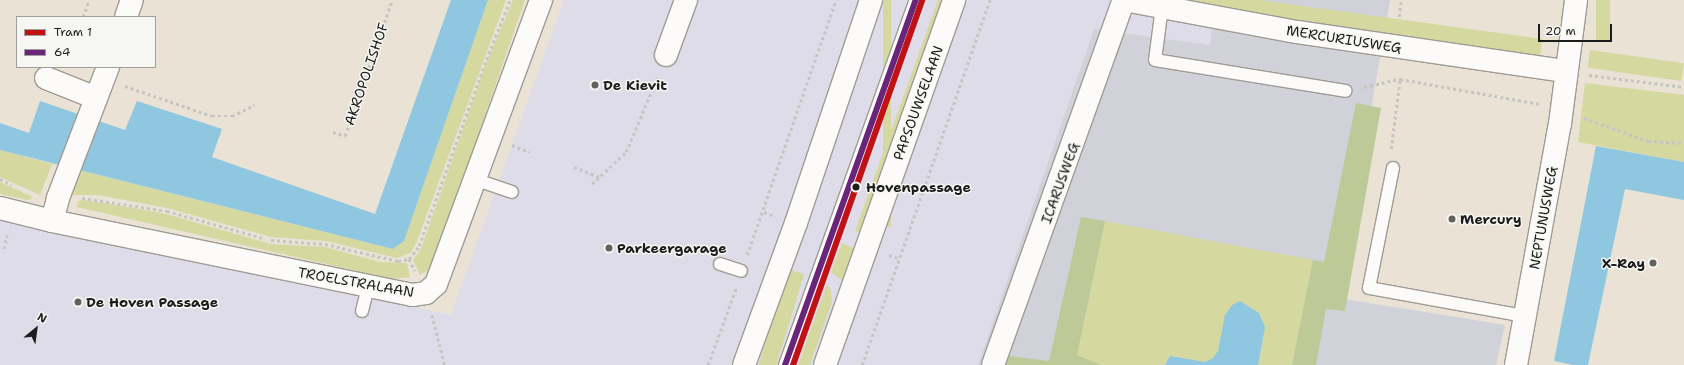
<!DOCTYPE html>
<style>
body{margin:0}
#map{position:relative;width:1684px;height:365px;overflow:hidden;background:#e9e2d5;font-family:"Shantell Sans",sans-serif}
div>[style]{position:absolute}
.built>*{inset:0;background:#dedce9}
.industrial>*{inset:0;background:#d1d1da}
.green>*{inset:0;background:#d5d9a0;transform-origin:0 0}
.forest>*{inset:0;background:#bec998}
.water>*{inset:0;background:#8ec7df}
.path>*{height:2.5px;margin-top:-1.25px;transform-origin:0;background:repeating-linear-gradient(90deg,#c6c5c2 0 3px,transparent 0 6px)}
.roads{filter:drop-shadow(1px 0 #9f9b94) drop-shadow(-1px 0 #9f9b94) drop-shadow(0 1px #9f9b94) drop-shadow(0 -1px #9f9b94)}
.lane>*{height:12px;margin:-6px;padding:0 6px;transform-origin:6px;border-radius:6px;background:#fcfbf9}
.street>*{height:22px;margin:-11px;padding:0 11px;transform-origin:11px;border-radius:11px;background:#fcfbf9}
.secondary>*{height:22px;margin:-11px;padding:0 11px;transform-origin:11px;border-radius:11px;background:#fcfbf9}
.bus-1>*{height:6px;margin:-3px;padding:0 3px;transform-origin:3px;border-radius:3px;background:#68257a}
.tram-1>*{height:6px;margin:-3px;padding:0 3px;transform-origin:3px;border-radius:3px;background:#c01115}
.dots>*{width:11px;height:11px;translate:-50% -50%;box-sizing:border-box;border:2px solid #f6f6f2;border-radius:50%}
span{translate:-50% -50%;white-space:nowrap;text-align:center;line-height:1.15;-webkit-text-stroke:3px #f6f6f2;paint-order:stroke}
.street-label{font-size:14px;color:#1c1c1c}
.poi-label{font-size:14px;color:#1c1c1c;font-weight:700}
.left{translate:0 -50%;text-align:left}
.right{translate:-100% -50%;text-align:right}
.stop-label{font-size:14px;color:#1c1c1c;font-weight:700}
.legend{position:absolute;left:16px;top:16px;width:140px;height:52px;box-sizing:border-box;background:#f6f6f2;border:1px solid #9f9f9c;margin:0;padding:5px 7px;list-style:none;font-size:12px;color:#1c1c1c}
.legend li{display:flex;align-items:center;gap:8px;height:20px}
.legend b{width:20px;border:1px solid #9f9f9c}
.north{position:absolute;left:16px;top:309px;width:40px;height:40px;-webkit-text-stroke:3px #f6f6f2;paint-order:stroke;rotate:29deg;font-size:11px;font-weight:700;line-height:16px;text-align:center;color:#1c1c1c}
.north::after{content:'';display:block;margin:auto;width:14px;height:18px;background:#1c1c1c;clip-path:polygon(50% 0,100% 100%,50% 72%,0 100%)}
.scale{position:absolute;left:1538px;top:24px;width:74px;height:18px;box-sizing:border-box;border:2px solid #1c1c1c;border-top:0;padding-left:5px;font-size:12px;line-height:14px;white-space:nowrap;color:#1c1c1c;-webkit-text-stroke:3px #f6f6f2;paint-order:stroke}
</style>
<div id="map">
<div class="built">
<div style="clip-path:polygon(564px 0,1215px 0,1210px 45px,1094px 29px,978px 365px,0 365px,0 216px,451px 315px)"></div>
</div>
<div class="industrial">
<div style="clip-path:polygon(1215px 0,1390px 0,1338px 298px,1505px 325px,1496px 365px,978px 365px,1094px 29px,1210px 45px)"></div>
</div>
<div class="green">
<div style="clip-path:polygon(488px 0,506px 0,416px 244px,410px 253px,397px 258px,326px 241px,271px 237px,167px 208px,98px 195px,72px 195px,82px 171px,393px 249px,404px 241px)"></div>
<div style="clip-path:polygon(513px 0,525px 0,432px 268px,420px 275px,413px 260px,421px 249px,485px 66px)"></div>
<div style="left:883px;top:0;width:8px;height:227px"></div>
<div style="clip-path:polygon(938px 0,943px 0,862px 233px,855px 231px)"></div>
<div style="clip-path:polygon(1169px 0,1260px 0,1542px 39px,1540px 58px,1314px 25px)"></div>
<div style="left:1596px;top:0;width:14px;height:41px"></div>
<div style="left:1590px;top:50px;width:95px;height:18px;rotate:8deg"></div>
<div style="clip-path:polygon(1585px 83px,1684px 95px,1684px 162px,1578px 142px)"></div>
<div style="clip-path:polygon(0 150px,52px 164px,40px 195px,0 177px)"></div>
<div style="clip-path:polygon(0 182px,33px 197px,28px 200px,0 194px)"></div>
<div style="clip-path:polygon(86px 200px,166px 214px,271px 244px,325px 247px,380px 262px,407px 263px,410px 277px,392px 279px,77px 207px,78px 201px)"></div>
<div style="clip-path:polygon(1105px 221px,1313px 260px,1292px 365px,1258px 365px,1263px 344px,1225px 315px,1218px 351px,1213px 358px,1205px 362px,1170px 356px,1165px 365px,1101px 365px,1077px 355px)"></div>
<div style="clip-path:polygon(842px 243px,856px 249px,844px 282px,831px 272px)"></div>
<div style="left:788px;top:269px;width:17px;height:102px;rotate:17deg"></div>
<div style="clip-path:polygon(827px 284px,831px 291px,832px 302px,810px 365px,798px 365px)"></div>
</div>
<div class="forest">
<div style="clip-path:polygon(1356px 103px,1381px 108px,1345px 311px,1326px 309px,1316px 365px,1292px 365px,1313px 260px,1324px 262px)"></div>
<div style="clip-path:polygon(1081px 217px,1105px 221px,1077px 355px,1101px 365px,999px 365px,1002px 355px,1049px 361px)"></div>
</div>
<div class="water">
<div style="clip-path:polygon(451px 0,488px 0,404px 241px,393px 249px,0 150px,0 123px,29px 133px,40px 101px,125px 130px,137px 101px,222px 129px,212px 157px,375px 214px)"></div>
<div style="clip-path:polygon(1596px 146px,1684px 162px,1684px 200px,1625px 189px,1588px 365px,1573px 365px,1554px 361px)"></div>
<div style="clip-path:polygon(1240px 301px,1259px 313px,1265px 327px,1258px 365px,1165px 365px,1170px 356px,1205px 362px,1213px 358px,1218px 351px,1225px 315px,1232px 305px)"></div>
</div>
<div class="path">
<div style="left:83px;top:17px;width:18px;rotate:-71deg"></div>
<div style="left:1399px;top:17px;width:17px;rotate:-83deg"></div>
<div style="left:1589px;top:75px;width:96px;rotate:7.2deg"></div>
<div style="left:125px;top:86px;width:92px;rotate:19deg"></div>
<div style="left:212px;top:116px;width:20px"></div>
<div style="left:232px;top:116px;width:25px;rotate:-26deg"></div>
<div style="left:1364px;top:87px;width:37px;rotate:-13deg"></div>
<div style="left:1400px;top:79px;width:142px;rotate:10.1deg"></div>
<div style="left:1584px;top:118px;width:68px;rotate:19.8deg"></div>
<div style="left:1648px;top:141px;width:36px;rotate:3deg"></div>
<div style="left:333px;top:132px;width:13px;rotate:18deg"></div>
<div style="left:345px;top:136px;width:144px;rotate:-70.9deg"></div>
<div style="left:512px;top:145px;width:19px;rotate:21deg"></div>
<div style="left:1391px;top:149px;width:71px;rotate:-82.7deg"></div>
<div style="left:574px;top:167px;width:28px;rotate:21deg"></div>
<div style="left:0;top:179px;width:13px;rotate:27deg"></div>
<div style="left:592px;top:184px;width:47px;rotate:-43.3deg"></div>
<div style="left:626px;top:152px;width:82px;rotate:-67.2deg"></div>
<div style="left:82px;top:198px;width:86px;rotate:8.7deg"></div>
<div style="left:167px;top:211px;width:100px;rotate:15.7deg"></div>
<div style="left:764px;top:212px;width:12px;rotate:20deg"></div>
<div style="left:271px;top:240px;width:54px;rotate:4.2deg"></div>
<div style="left:325px;top:244px;width:75px;rotate:13.1deg"></div>
<div style="left:398px;top:261px;width:11px;rotate:-10deg"></div>
<div style="left:409px;top:259px;width:16px;rotate:-52deg"></div>
<div style="left:419px;top:246px;width:192px;rotate:-70.2deg"></div>
<div style="left:484px;top:65px;width:70px;rotate:-68.2deg"></div>
<div style="left:4px;top:249px;width:14px;rotate:-78deg"></div>
<div style="left:747px;top:255px;width:270px;rotate:-70.8deg"></div>
<div style="left:889px;top:255px;width:9px;rotate:18deg"></div>
<div style="left:409px;top:259px;width:13px;rotate:63deg"></div>
<div style="left:432px;top:315px;width:52px;rotate:75.4deg"></div>
<div style="left:708px;top:365px;width:82px;rotate:-70deg"></div>
<div style="left:862px;top:365px;width:387px;rotate:-70.7deg"></div>
</div>
<div class="roads">
<div class="lane">
<div style="left:1162px;top:7px;width:53px;rotate:97.5deg"></div>
<div style="left:1155px;top:60px;width:193px;rotate:9.2deg"></div>
<div style="left:1393px;top:168px;width:122px;rotate:101.3deg"></div>
<div style="left:1369px;top:288px;width:158px;rotate:10.2deg"></div>
<div style="left:474px;top:179px;width:40px;rotate:18.9deg"></div>
<div style="left:720px;top:264px;width:22px;rotate:18deg"></div>
<div style="left:362px;top:311px;width:25px;rotate:-76deg"></div>
<div style="left:785px;top:365px;width:388px;rotate:-70.3deg"></div>
</div>
<div class="street">
<div style="left:1124px;top:0;width:176px;rotate:10.5deg"></div>
<div style="left:1297px;top:32px;width:271px;rotate:8.3deg"></div>
<div style="left:126px;top:17px;width:18px;rotate:-71deg"></div>
<div style="left:666px;top:55px;width:59px;rotate:-70deg"></div>
<div style="left:46px;top:78px;width:54px;rotate:21.8deg"></div>
<div style="left:0;top:208px;width:54px;rotate:14deg"></div>
<div style="left:52px;top:221px;width:368px;rotate:11.6deg"></div>
<div style="left:412px;top:295px;width:14px;rotate:-8deg"></div>
<div style="left:426px;top:293px;width:13px;rotate:-42deg"></div>
<div style="left:436px;top:284px;width:303px;rotate:-69.7deg"></div>
<div style="left:52px;top:221px;width:24px;rotate:-75deg"></div>
<div style="left:58px;top:198px;width:140px;rotate:-69.1deg"></div>
<div style="left:993px;top:365px;width:388px;rotate:-70.3deg"></div>
<div style="left:1516px;top:365px;width:245px;rotate:-79.7deg"></div>
<div style="left:1560px;top:124px;width:125px;rotate:-82.6deg"></div>
</div>
<div class="secondary">
<div style="left:744px;top:365px;width:151px;rotate:-69.9deg"></div>
<div style="left:796px;top:223px;width:235px;rotate:-71.4deg"></div>
<div style="left:825px;top:365px;width:387px;rotate:-70.5deg"></div>
</div>
</div>
<div class="bus-1">
<div style="left:785px;top:365px;width:388px;rotate:-70.3deg"></div>
</div>
<div class="tram-1">
<div style="left:793px;top:365px;width:387px;rotate:-70.5deg"></div>
</div>
<div class="dots">
<div style="left:595px;top:85px;background:#64615d"></div>
<div style="left:856px;top:187px;background:#1c1c1c"></div>
<div style="left:1452px;top:219px;background:#64615d"></div>
<div style="left:609px;top:248px;background:#64615d"></div>
<div style="left:1653px;top:263px;background:#64615d"></div>
<div style="left:78px;top:302px;background:#64615d"></div>
</div>
<div class="street-label">
<span style="left:1344px;top:39px;rotate:9deg">MERCURIUSWEG</span>
<span style="left:366px;top:74px;rotate:-71deg">AKROPOLISHOF</span>
<span style="left:918px;top:103px;rotate:-70deg">PAPSOUWSELAAN</span>
<span style="left:1060px;top:183px;rotate:-70deg">ICARUSWEG</span>
<span style="left:1543px;top:218px;rotate:-80deg">NEPTUNUSWEG</span>
<span style="left:356px;top:282px;rotate:10deg">TROELSTRALAAN</span>
</div>
<div class="poi-label">
<span class="left" style="left:603px;top:85px">De Kievit</span>
<span class="left" style="left:1460px;top:219px">Mercury</span>
<span class="left" style="left:617px;top:248px">Parkeergarage</span>
<span class="right" style="left:1645px;top:263px">X-Ray</span>
<span class="left" style="left:86px;top:302px">De Hoven Passage</span>
</div>
<div class="stop-label">
<span class="left" style="left:866px;top:187px">Hovenpassage</span>
</div>
<ul class="legend">
<li><b style="height:5px;background:#c01115"></b>Tram 1</li>
<li><b style="height:5px;background:#68257a"></b>64</li>
</ul>
<div class="north">N</div>
<div class="scale">20 m</div>
</div>
